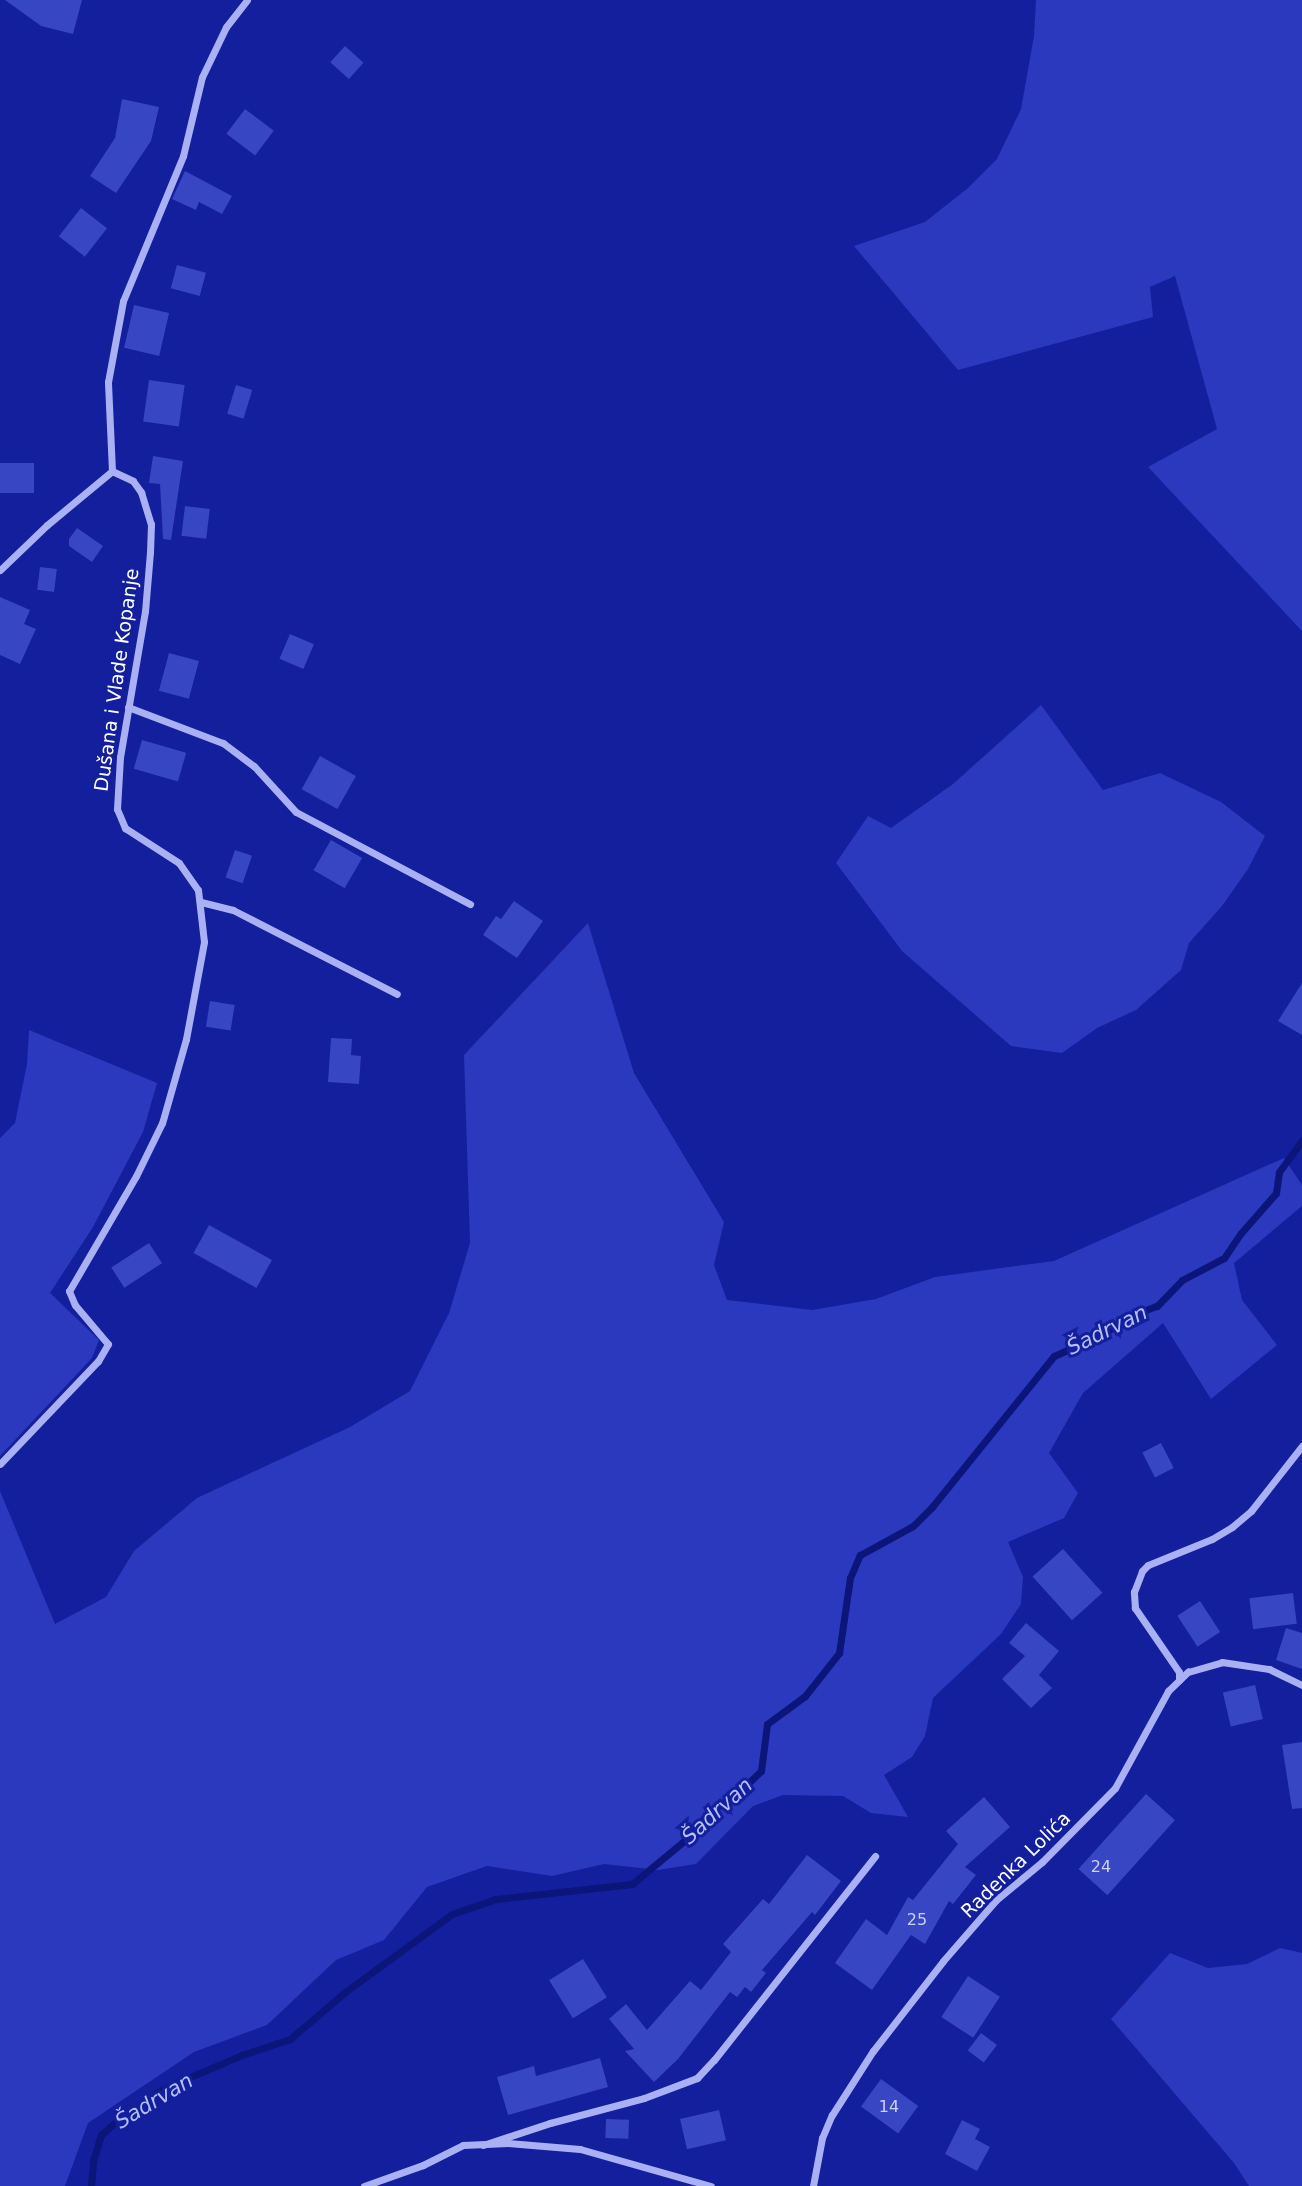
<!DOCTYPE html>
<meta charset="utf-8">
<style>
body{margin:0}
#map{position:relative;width:1302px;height:2186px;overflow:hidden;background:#131f9d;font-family:"DejaVu Sans",sans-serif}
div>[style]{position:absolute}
.green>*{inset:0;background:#2a39bd}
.stream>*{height:7px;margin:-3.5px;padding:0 3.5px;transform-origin:3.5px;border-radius:3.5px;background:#0c157a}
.building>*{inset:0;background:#3746c3;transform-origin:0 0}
.street>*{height:7px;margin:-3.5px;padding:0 3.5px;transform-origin:3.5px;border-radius:3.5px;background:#a9b1f4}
span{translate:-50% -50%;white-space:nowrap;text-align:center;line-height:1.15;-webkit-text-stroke:6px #131f9d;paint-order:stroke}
.number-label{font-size:16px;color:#cdd1f0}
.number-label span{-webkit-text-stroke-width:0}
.street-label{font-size:19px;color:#fff}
.water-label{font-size:21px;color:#b6befa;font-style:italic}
</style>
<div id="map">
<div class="green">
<div style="clip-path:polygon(1036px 0,1302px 0,1302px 631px,1148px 467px,1217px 429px,1175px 276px,1150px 287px,1153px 317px,958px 370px,854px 246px,925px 222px,968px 188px,997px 159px,1021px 109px,1034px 36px)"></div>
<div style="clip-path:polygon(1041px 705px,1103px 790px,1160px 773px,1221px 802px,1265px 836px,1248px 869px,1222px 906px,1189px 943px,1181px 970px,1136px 1010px,1097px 1028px,1062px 1053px,1011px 1046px,902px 951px,836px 863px,868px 816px,891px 828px,953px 784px)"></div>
<div style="clip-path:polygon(588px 923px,634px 1073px,724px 1222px,714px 1265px,727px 1300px,812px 1310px,876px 1299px,935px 1277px,1054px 1261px,1284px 1158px,1302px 1185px,1302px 1206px,1234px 1263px,1242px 1300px,1277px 1345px,1211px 1399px,1163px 1323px,1083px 1393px,1049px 1453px,1078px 1493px,1064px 1518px,1008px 1542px,1023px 1577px,1021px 1604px,1001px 1634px,933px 1698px,925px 1736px,912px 1757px,884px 1775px,908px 1817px,871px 1813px,843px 1796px,783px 1795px,753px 1806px,696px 1864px,658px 1870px,604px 1864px,552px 1876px,487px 1866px,427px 1887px,384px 1940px,336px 1960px,267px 2025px,194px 2052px,88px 2123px,65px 2186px,0 2186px,0 1491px,55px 1624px,106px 1597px,134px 1551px,197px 1498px,350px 1427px,410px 1391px,449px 1313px,470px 1243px,464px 1055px)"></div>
<div style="clip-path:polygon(29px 1030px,157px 1083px,143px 1132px,93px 1227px,50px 1293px,99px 1340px,92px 1358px,0 1456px,0 1138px,15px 1123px,27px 1064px)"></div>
<div style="clip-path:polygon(1280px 1948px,1302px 1953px,1302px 2186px,1249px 2186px,1234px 2163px,1111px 2019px,1170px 1953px,1208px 1968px,1247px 1964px)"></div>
</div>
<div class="stream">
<div style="left:91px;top:2186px;width:25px;rotate:-85deg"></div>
<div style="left:93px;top:2161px;width:27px;rotate:-73deg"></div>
<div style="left:101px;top:2135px;width:25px;rotate:-42deg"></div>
<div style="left:120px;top:2118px;width:24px;rotate:-22deg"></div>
<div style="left:142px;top:2109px;width:23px;rotate:-47deg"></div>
<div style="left:158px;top:2092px;width:20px;rotate:-27deg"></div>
<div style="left:176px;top:2083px;width:72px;rotate:-23deg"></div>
<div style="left:242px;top:2055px;width:51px;rotate:-18.4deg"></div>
<div style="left:290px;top:2039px;width:72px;rotate:-40.5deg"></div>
<div style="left:345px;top:1992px;width:132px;rotate:-36.1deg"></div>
<div style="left:452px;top:1914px;width:46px;rotate:-18.8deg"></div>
<div style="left:496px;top:1899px;width:137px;rotate:-6.3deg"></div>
<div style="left:632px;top:1884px;width:67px;rotate:-39.6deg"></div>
<div style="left:684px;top:1841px;width:37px;rotate:-49deg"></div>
<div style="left:708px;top:1813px;width:37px;rotate:-34deg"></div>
<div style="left:739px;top:1792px;width:30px;rotate:-44deg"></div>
<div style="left:761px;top:1771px;width:47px;rotate:-82.7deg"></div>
<div style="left:767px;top:1724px;width:47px;rotate:-36.4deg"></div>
<div style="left:805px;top:1696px;width:55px;rotate:-51.7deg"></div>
<div style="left:839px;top:1653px;width:76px;rotate:-81.7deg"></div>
<div style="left:850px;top:1578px;width:25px;rotate:-67deg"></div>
<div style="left:860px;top:1555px;width:60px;rotate:-28.7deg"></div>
<div style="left:913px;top:1526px;width:27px;rotate:-45deg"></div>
<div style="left:932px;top:1507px;width:194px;rotate:-51.1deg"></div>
<div style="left:1054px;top:1356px;width:56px;rotate:-24.3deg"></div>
<div style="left:1105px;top:1333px;width:25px;rotate:-37deg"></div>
<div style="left:1125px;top:1318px;width:34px;rotate:-21deg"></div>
<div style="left:1157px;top:1306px;width:36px;rotate:-46deg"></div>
<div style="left:1182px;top:1280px;width:47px;rotate:-27.6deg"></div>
<div style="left:1224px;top:1258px;width:30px;rotate:-56deg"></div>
<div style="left:1241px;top:1233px;width:53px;rotate:-48.8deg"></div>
<div style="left:1276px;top:1193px;width:21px;rotate:-82deg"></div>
<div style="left:1279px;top:1172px;width:39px;rotate:-54deg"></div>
</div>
<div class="building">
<div style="clip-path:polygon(5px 0,82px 0,73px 34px,41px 26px)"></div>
<div style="left:345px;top:46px;width:25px;height:22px;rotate:42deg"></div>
<div style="clip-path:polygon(122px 99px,159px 107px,151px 141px,116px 193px,90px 176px,115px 138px)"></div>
<div style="left:245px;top:109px;width:36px;height:31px;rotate:37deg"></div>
<div style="clip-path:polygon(185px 171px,232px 196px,222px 214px,199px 202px,196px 210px,172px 199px)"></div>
<div style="left:81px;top:208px;width:33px;height:36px;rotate:38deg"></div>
<div style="left:177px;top:265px;width:30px;height:24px;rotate:15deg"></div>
<div style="left:134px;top:305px;width:36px;height:44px;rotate:13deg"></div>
<div style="left:149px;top:380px;width:36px;height:42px;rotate:8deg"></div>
<div style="left:236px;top:385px;width:17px;height:30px;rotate:17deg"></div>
<div style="clip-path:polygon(153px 456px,183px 461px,171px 540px,163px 539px,160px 484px,149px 483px)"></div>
<div style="left:0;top:463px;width:34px;height:30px"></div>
<div style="left:185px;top:506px;width:25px;height:30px;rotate:7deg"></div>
<div style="clip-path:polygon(77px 528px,103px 546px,92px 562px,69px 546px,69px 539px)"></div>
<div style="left:40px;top:567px;width:17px;height:23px;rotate:7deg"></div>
<div style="clip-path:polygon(0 597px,30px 610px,24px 624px,36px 629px,20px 664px,0 655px)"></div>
<div style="left:290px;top:634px;width:26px;height:27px;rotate:23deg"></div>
<div style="left:169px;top:653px;width:31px;height:39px;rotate:15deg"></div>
<div style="left:142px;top:740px;width:46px;height:30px;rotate:16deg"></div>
<div style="left:320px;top:756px;width:41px;height:38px;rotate:29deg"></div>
<div style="left:331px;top:840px;width:36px;height:35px;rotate:30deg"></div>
<div style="left:235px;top:850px;width:18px;height:29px;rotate:19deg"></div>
<div style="clip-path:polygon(514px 901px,543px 921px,517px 958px,483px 935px,496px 916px,501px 919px)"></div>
<div style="clip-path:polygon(1302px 983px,1302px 1035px,1278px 1021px)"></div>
<div style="left:210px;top:1001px;width:25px;height:26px;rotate:9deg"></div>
<div style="clip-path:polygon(331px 1038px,352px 1039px,351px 1055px,361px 1056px,359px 1084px,328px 1082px)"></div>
<div style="left:209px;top:1225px;width:72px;height:32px;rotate:29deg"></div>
<div style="left:149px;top:1243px;width:24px;height:45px;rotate:57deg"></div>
<div style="left:1161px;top:1443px;width:28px;height:21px;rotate:63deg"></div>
<div style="left:1063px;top:1549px;width:59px;height:41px;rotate:48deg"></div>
<div style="left:1293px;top:1593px;width:31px;height:44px;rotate:83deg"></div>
<div style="left:1200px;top:1601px;width:37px;height:27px;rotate:57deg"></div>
<div style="clip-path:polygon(1026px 1623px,1059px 1651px,1039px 1675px,1052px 1688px,1031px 1708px,1002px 1679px,1025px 1656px,1009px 1643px)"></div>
<div style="clip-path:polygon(1286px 1628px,1302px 1633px,1302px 1669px,1276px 1660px)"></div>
<div style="left:1255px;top:1685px;width:35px;height:33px;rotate:77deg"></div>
<div style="clip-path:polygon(1302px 1742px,1302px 1808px,1292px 1809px,1282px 1745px)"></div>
<div style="left:1146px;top:1794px;width:39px;height:101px;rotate:42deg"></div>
<div style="clip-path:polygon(984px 1797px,1010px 1827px,965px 1867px,976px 1875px,953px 1904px,949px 1901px,925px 1944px,911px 1935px,872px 1990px,835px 1963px,866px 1919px,887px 1935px,908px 1897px,913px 1900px,958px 1844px,946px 1831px)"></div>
<div style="clip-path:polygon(807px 1855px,841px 1881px,815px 1915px,812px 1912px,762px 1970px,766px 1973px,751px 1992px,745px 1987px,737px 1997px,730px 1992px,678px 2059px,654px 2082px,625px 2051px,634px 2049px,609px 2019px,626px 2004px,647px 2030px,690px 1981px,701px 1990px,731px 1952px,723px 1944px,763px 1899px,769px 1904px)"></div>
<div style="left:583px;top:1959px;width:45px;height:40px;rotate:58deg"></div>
<div style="left:968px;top:1976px;width:38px;height:49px;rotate:33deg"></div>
<div style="left:981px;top:2033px;width:20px;height:22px;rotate:37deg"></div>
<div style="clip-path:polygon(600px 2058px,608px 2087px,508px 2115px,497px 2077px,534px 2066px,536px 2076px)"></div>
<div style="left:881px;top:2079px;width:46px;height:34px;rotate:36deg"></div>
<div style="left:719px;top:2110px;width:31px;height:40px;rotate:77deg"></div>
<div style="left:606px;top:2119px;width:23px;height:19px;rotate:2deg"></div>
<div style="clip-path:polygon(962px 2120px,980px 2129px,975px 2139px,990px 2147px,977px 2171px,945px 2154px)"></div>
</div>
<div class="street">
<div style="left:112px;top:471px;width:89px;rotate:-92.6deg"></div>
<div style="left:108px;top:382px;width:82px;rotate:-79.5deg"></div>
<div style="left:123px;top:301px;width:157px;rotate:-67.5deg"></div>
<div style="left:183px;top:156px;width:81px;rotate:-76.5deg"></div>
<div style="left:202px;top:77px;width:55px;rotate:-64.4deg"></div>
<div style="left:226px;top:27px;width:34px;rotate:-52deg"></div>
<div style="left:0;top:570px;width:65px;rotate:-43.8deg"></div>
<div style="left:47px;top:525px;width:85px;rotate:-39.7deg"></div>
<div style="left:112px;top:471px;width:23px;rotate:25deg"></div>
<div style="left:133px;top:481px;width:14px;rotate:54deg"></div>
<div style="left:141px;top:492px;width:34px;rotate:73deg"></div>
<div style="left:151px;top:524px;width:28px;rotate:92deg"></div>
<div style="left:150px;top:552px;width:59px;rotate:94.8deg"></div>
<div style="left:145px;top:611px;width:148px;rotate:99.7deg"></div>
<div style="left:120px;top:757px;width:52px;rotate:93.3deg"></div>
<div style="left:117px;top:809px;width:21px;rotate:67deg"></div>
<div style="left:125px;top:828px;width:64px;rotate:32.9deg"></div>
<div style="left:179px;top:863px;width:33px;rotate:55deg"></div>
<div style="left:198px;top:890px;width:52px;rotate:83.4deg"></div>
<div style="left:204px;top:942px;width:99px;rotate:100.5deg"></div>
<div style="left:186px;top:1039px;width:87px;rotate:105.9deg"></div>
<div style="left:162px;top:1123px;width:59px;rotate:116.1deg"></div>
<div style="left:136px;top:1176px;width:133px;rotate:120.2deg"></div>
<div style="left:69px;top:1291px;width:15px;rotate:67deg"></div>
<div style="left:75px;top:1305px;width:51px;rotate:49.8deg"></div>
<div style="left:108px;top:1344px;width:20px;rotate:120deg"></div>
<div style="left:98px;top:1361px;width:142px;rotate:133.6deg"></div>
<div style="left:128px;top:707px;width:102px;rotate:20.8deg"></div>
<div style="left:223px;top:743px;width:39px;rotate:37deg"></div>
<div style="left:254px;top:766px;width:62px;rotate:47.6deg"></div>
<div style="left:296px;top:812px;width:197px;rotate:27.9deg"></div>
<div style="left:201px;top:902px;width:33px;rotate:14deg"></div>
<div style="left:233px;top:910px;width:184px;rotate:27.1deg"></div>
<div style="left:1179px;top:1680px;width:8px;rotate:-90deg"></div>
<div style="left:1179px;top:1672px;width:78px;rotate:-124.5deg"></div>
<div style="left:1135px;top:1608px;width:16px;rotate:-94deg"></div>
<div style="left:1134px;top:1592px;width:22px;rotate:-69deg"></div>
<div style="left:1142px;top:1571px;width:8px;rotate:-45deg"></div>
<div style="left:1148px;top:1565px;width:69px;rotate:-22.1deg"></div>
<div style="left:1212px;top:1539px;width:23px;rotate:-31deg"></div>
<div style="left:1232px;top:1527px;width:25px;rotate:-40deg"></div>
<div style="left:1251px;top:1511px;width:83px;rotate:-51.9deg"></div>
<div style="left:483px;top:2145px;width:71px;rotate:-18.2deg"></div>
<div style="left:550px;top:2123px;width:97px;rotate:-14.9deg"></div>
<div style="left:644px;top:2098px;width:57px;rotate:-20.7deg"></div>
<div style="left:697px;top:2078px;width:25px;rotate:-47deg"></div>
<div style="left:714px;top:2060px;width:260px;rotate:-51.7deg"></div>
<div style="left:364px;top:2186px;width:63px;rotate:-19.6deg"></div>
<div style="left:423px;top:2165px;width:45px;rotate:-26.6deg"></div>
<div style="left:463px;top:2145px;width:45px;rotate:-2.5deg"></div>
<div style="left:508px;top:2143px;width:72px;rotate:4.8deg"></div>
<div style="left:580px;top:2149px;width:136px;rotate:15.8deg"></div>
<div style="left:813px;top:2186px;width:49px;rotate:-79.4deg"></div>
<div style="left:822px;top:2138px;width:25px;rotate:-67deg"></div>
<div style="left:832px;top:2115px;width:76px;rotate:-57.4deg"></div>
<div style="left:873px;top:2051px;width:114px;rotate:-52.1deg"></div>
<div style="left:943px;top:1961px;width:81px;rotate:-49deg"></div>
<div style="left:996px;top:1900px;width:60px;rotate:-39.6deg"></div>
<div style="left:1042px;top:1862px;width:104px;rotate:-45.4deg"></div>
<div style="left:1115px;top:1788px;width:111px;rotate:-61.3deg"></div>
<div style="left:1168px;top:1691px;width:28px;rotate:-44deg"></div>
<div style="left:1188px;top:1672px;width:35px;rotate:-16deg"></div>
<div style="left:1222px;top:1662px;width:48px;rotate:8.5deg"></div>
<div style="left:1269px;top:1669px;width:37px;rotate:26deg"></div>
</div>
<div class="number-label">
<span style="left:1101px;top:1867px">24</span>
<span style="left:917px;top:1920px">25</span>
<span style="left:889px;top:2107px">14</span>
</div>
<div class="street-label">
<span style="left:117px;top:680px;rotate:-82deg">Dušana i Vlade Kopanje</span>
<span style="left:1016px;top:1865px;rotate:-44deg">Radenka Lolića</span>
</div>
<div class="water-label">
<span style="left:1107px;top:1330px;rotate:-26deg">Šadrvan</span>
<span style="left:717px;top:1811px;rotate:-42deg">Šadrvan</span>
<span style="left:154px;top:2101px;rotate:-31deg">Šadrvan</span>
</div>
</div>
